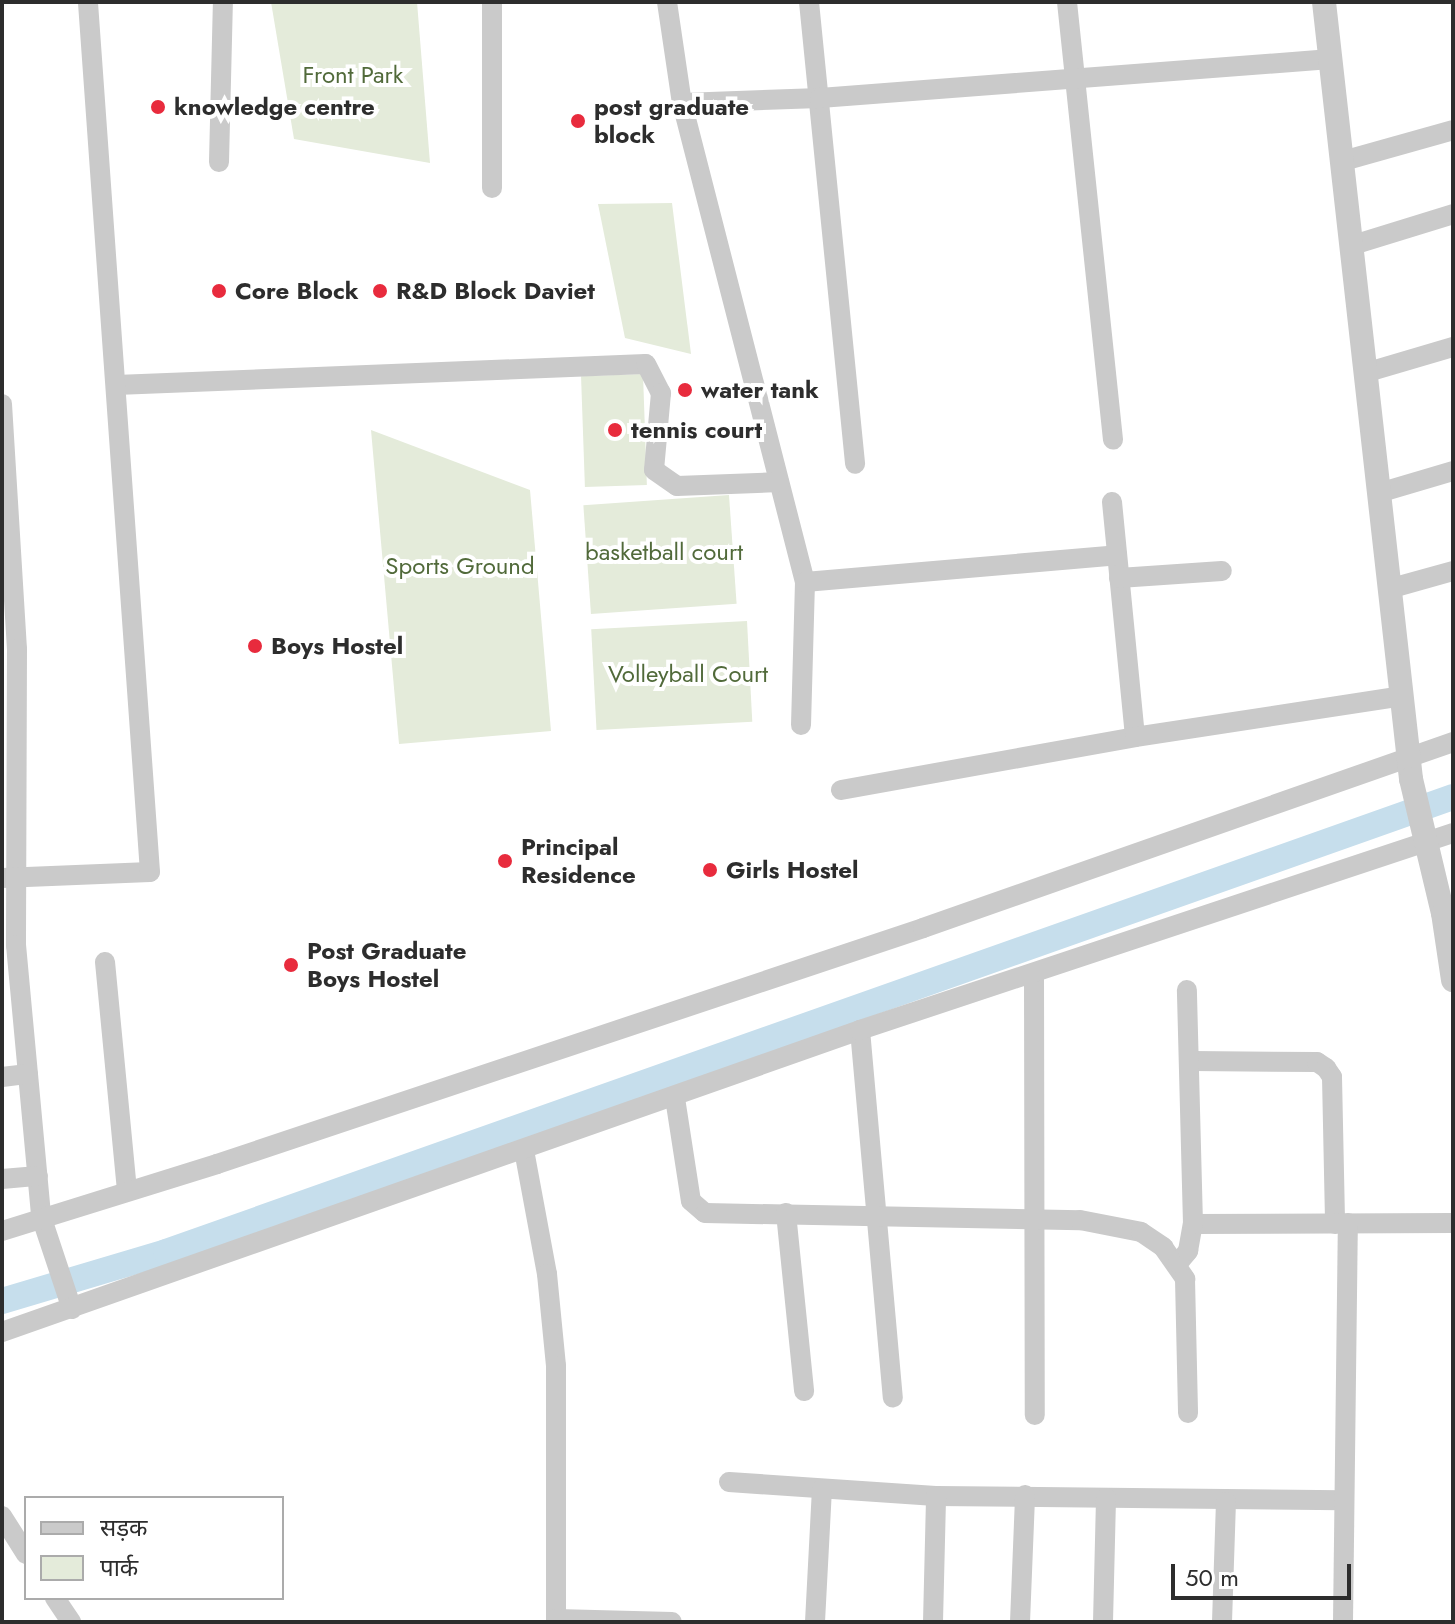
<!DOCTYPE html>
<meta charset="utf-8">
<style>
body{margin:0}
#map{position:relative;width:1455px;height:1624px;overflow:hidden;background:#fff;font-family:Jost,"Noto Sans Devanagari",sans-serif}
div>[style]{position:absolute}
.green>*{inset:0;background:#e4ebda;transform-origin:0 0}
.canal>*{height:26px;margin:-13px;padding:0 13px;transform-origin:13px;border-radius:13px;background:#c6deec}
.minor>*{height:20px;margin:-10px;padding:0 10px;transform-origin:10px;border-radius:10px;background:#cacaca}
.tertiary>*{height:24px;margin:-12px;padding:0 12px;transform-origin:12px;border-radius:12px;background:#cacaca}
.dots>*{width:22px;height:22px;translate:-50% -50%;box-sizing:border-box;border:4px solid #fff;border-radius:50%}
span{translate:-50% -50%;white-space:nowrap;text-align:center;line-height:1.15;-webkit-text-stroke:8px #fff;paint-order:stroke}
.park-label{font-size:24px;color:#516a3a}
.poi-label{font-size:24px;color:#2d2d2d;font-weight:700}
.left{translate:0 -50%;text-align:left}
.frame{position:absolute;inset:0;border:4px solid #2d2d2d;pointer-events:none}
.legend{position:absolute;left:24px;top:1496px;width:260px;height:104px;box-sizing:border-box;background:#fff;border:2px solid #ababab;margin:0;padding:10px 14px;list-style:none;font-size:24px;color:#2d2d2d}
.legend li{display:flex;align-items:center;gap:16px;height:40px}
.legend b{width:40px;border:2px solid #ababab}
.scale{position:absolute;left:1171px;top:1564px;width:180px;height:36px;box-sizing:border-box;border:4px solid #2d2d2d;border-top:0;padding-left:10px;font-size:24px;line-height:28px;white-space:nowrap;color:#2d2d2d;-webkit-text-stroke:6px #fff;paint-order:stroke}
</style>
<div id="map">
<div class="green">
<div style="clip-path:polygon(271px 2px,417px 2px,430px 163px,294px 139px)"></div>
<div style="clip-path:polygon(672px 203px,691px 354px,625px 338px,598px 204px)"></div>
<div style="left:643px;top:374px;width:111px;height:62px;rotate:88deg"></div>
<div style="clip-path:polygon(371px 430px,530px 490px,551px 731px,399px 744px)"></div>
<div style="left:729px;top:495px;width:109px;height:146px;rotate:86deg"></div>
<div style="left:747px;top:621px;width:101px;height:156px;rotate:87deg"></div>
</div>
<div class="canal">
<div style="left:2px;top:1301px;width:171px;rotate:-16.6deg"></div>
<div style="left:166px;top:1252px;width:1365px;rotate:-19.47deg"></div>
</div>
<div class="minor">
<div style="left:667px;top:2px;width:102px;rotate:81.6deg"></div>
<div style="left:682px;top:103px;width:495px;rotate:75.6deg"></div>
<div style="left:805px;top:582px;width:143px;rotate:91.6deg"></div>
<div style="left:809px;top:2px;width:464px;rotate:84.3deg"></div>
<div style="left:1067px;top:2px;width:440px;rotate:84deg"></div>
<div style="left:682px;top:103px;width:138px;rotate:-2.1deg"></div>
<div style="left:820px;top:98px;width:512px;rotate:-4.36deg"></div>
<div style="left:1343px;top:161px;width:114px;rotate:-15.7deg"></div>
<div style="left:219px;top:162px;width:160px;rotate:-88.6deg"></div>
<div style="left:492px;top:188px;width:186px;rotate:-90deg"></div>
<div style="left:1353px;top:245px;width:105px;rotate:-17.2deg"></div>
<div style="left:1368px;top:372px;width:89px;rotate:-16.4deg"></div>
<div style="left:116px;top:385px;width:530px;rotate:-2.27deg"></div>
<div style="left:646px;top:364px;width:33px;rotate:63deg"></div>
<div style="left:661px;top:393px;width:77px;rotate:95.2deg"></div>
<div style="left:654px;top:470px;width:28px;rotate:35deg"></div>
<div style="left:677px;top:486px;width:102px;rotate:-2.2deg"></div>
<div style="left:2px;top:404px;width:245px;rotate:86.5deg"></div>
<div style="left:17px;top:649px;width:296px;rotate:90.2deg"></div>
<div style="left:16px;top:945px;width:272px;rotate:84.7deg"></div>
<div style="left:41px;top:1216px;width:98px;rotate:71.6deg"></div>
<div style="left:1382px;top:492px;width:74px;rotate:-16.5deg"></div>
<div style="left:1112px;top:502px;width:236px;rotate:84.4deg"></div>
<div style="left:1119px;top:578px;width:103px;rotate:-3.9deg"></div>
<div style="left:805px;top:582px;width:313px;rotate:-4.9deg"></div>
<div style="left:1392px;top:588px;width:63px;rotate:-15.6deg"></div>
<div style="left:841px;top:790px;width:299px;rotate:-10.2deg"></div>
<div style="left:1135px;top:737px;width:271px;rotate:-8.7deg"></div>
<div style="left:2px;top:878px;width:148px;rotate:-2.3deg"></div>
<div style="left:150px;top:872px;width:872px;rotate:-94.08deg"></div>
<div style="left:105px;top:962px;width:230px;rotate:84.5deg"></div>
<div style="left:1034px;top:975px;width:440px;rotate:89.9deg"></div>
<div style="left:860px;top:1030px;width:369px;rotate:84.9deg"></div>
<div style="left:1192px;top:1061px;width:125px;rotate:0.5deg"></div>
<div style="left:1317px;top:1062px;width:11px;rotate:34deg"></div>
<div style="left:1326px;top:1068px;width:11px;rotate:56deg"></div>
<div style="left:1332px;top:1077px;width:147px;rotate:88.8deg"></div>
<div style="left:2px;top:1077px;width:26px;rotate:-7deg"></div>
<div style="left:675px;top:1098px;width:104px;rotate:81.2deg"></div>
<div style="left:691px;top:1201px;width:18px;rotate:41deg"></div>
<div style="left:705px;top:1213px;width:375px;rotate:1.1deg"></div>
<div style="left:1080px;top:1220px;width:62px;rotate:11.1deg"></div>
<div style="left:1141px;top:1232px;width:27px;rotate:34deg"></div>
<div style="left:1163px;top:1247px;width:39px;rotate:55deg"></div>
<div style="left:1185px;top:1279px;width:134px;rotate:88.7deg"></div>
<div style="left:524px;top:1150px;width:126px;rotate:79.5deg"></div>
<div style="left:547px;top:1274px;width:92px;rotate:84.4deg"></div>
<div style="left:556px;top:1366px;width:256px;rotate:90deg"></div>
<div style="left:2px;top:1179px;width:36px;rotate:-5deg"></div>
<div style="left:786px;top:1213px;width:179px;rotate:84.2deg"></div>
<div style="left:1193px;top:1224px;width:260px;rotate:-0.2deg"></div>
<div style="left:2px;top:1231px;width:225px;rotate:-17.3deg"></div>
<div style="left:217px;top:1164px;width:744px;rotate:-18.48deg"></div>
<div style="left:923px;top:928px;width:562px;rotate:-19.34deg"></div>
<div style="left:1178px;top:1263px;width:16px;rotate:-50deg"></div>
<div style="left:1188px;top:1251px;width:27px;rotate:-80deg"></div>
<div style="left:1193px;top:1224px;width:234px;rotate:-91.5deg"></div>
<div style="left:2px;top:1332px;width:910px;rotate:-19.39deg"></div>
<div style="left:860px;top:1030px;width:625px;rotate:-18.38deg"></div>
<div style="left:729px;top:1482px;width:207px;rotate:3.9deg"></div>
<div style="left:936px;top:1496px;width:406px;rotate:0.6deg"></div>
<div style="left:2px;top:1516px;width:45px;rotate:57.7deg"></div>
<div style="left:55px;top:1598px;width:29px;rotate:56deg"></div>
<div style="left:556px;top:1619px;width:116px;rotate:1.5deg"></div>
<div style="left:815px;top:1622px;width:133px;rotate:-87deg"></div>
<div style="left:933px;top:1622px;width:126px;rotate:-88.6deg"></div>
<div style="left:1020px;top:1622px;width:127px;rotate:-87.7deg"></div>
<div style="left:1103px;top:1622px;width:124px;rotate:-88.6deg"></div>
<div style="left:1222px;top:1622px;width:120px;rotate:-88.1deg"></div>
<div style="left:1343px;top:1622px;width:399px;rotate:-89.3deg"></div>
</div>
<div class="tertiary">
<div style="left:1324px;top:2px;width:782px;rotate:83.61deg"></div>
<div style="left:1411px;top:779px;width:138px;rotate:76.6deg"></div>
<div style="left:1443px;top:913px;width:68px;rotate:81.5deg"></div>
</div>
<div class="dots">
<div style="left:158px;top:107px;background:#e82b3d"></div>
<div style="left:578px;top:121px;background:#e82b3d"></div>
<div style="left:219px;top:291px;background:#e82b3d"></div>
<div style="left:380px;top:291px;background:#e82b3d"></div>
<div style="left:685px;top:390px;background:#e82b3d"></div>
<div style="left:615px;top:430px;background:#e82b3d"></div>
<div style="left:255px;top:646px;background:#e82b3d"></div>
<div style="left:505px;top:861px;background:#e82b3d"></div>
<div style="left:710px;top:870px;background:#e82b3d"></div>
<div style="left:291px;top:965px;background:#e82b3d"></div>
</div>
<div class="park-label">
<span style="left:353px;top:75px">Front Park</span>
<span style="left:664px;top:552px">basketball court</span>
<span style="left:460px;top:566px">Sports Ground</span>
<span style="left:688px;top:674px">Volleyball Court</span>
</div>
<div class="poi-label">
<span class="left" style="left:174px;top:107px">knowledge centre</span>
<span class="left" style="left:594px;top:121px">post graduate<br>block</span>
<span class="left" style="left:235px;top:291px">Core Block</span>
<span class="left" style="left:396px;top:291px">R&amp;D Block Daviet</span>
<span class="left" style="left:701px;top:390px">water tank</span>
<span class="left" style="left:631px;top:430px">tennis court</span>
<span class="left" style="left:271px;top:646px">Boys Hostel</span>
<span class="left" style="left:521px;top:861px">Principal<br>Residence</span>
<span class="left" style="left:726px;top:870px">Girls Hostel</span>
<span class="left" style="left:307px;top:965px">Post Graduate<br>Boys Hostel</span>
</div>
<div class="frame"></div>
<ul class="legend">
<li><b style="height:10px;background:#cacaca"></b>सड़क</li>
<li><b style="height:22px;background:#e4ebda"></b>पार्क</li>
</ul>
<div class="scale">50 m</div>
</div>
